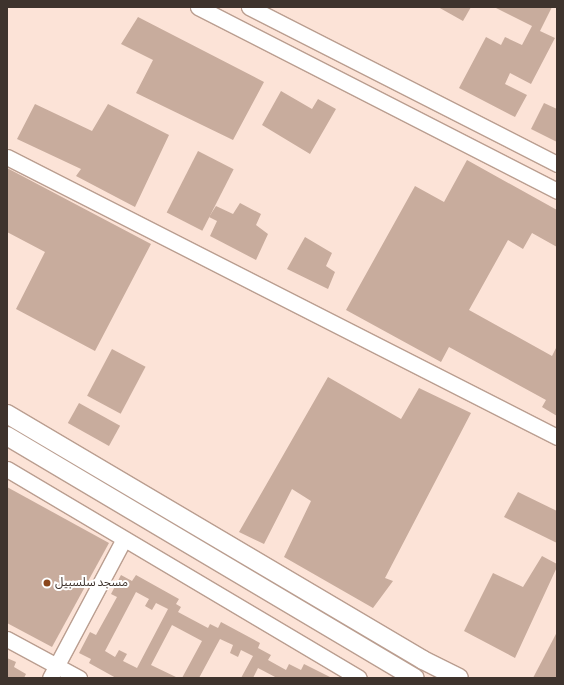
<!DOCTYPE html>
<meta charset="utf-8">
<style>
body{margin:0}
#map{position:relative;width:564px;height:685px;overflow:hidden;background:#fce3d7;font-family:"Sofia Sans Condensed","Noto Sans Arabic",sans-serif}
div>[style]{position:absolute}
.building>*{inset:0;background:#c8ac9d;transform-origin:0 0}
.roads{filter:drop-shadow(1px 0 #ba9e90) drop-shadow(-1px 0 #ba9e90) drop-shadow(0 1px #ba9e90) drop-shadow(0 -1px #ba9e90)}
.minor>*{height:15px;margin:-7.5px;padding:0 7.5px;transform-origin:7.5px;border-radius:7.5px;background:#fff}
.major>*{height:18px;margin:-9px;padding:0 9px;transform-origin:9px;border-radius:9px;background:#fff}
.dots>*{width:11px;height:11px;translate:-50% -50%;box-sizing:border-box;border:2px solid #fff;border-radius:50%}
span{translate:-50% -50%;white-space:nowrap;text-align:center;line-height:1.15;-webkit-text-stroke:4px #fff;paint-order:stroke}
.poi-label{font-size:12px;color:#3e332d}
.left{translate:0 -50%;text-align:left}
.frame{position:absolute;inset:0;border:8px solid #3e332d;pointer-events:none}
</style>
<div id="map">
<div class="building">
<div style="clip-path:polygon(438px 7px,471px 7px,463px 21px)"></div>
<div style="clip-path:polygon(494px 7px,552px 7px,540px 31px,555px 38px,531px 84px,510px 73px,505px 84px,527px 95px,515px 117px,459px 88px,486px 37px,501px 45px,505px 37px,522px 45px,532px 26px)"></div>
<div style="clip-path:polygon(138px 17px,264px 82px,233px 140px,136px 93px,153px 60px,121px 44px)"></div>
<div style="clip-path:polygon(281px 91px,312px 109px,318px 99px,336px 109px,310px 154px,262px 125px)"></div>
<div style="clip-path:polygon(544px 103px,557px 109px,557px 142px,531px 129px)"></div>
<div style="clip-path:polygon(35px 104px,92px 131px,108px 104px,169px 135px,135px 207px,76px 176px,81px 169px,17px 139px)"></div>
<div style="left:198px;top:151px;width:40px;height:69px;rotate:27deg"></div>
<div style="clip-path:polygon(467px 160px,557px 210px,557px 247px,532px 233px,523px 249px,508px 240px,469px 310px,552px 356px,557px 346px,557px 416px,542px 407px,546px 400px,449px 347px,441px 362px,346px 310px,415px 186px,444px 202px)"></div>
<div style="clip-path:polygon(7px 168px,151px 244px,95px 351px,16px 309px,45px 252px,7px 232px)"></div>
<div style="clip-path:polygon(240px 203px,261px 214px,256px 225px,268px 234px,256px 260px,210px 236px,217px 221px,209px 217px,216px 206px,233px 214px)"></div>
<div style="clip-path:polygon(305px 237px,332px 253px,326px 266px,335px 272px,328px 289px,287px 269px)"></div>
<div style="left:112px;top:349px;width:38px;height:53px;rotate:28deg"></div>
<div style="clip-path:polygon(328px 377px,401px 419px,419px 388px,471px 413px,385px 578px,393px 581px,373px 608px,284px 557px,311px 501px,292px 489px,264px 544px,239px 532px)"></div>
<div style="left:79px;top:403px;width:47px;height:23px;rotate:29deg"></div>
<div style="clip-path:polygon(7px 487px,109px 543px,52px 647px,7px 623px)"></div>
<div style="clip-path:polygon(518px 492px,557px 511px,557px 543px,504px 517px)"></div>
<div style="clip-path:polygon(542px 556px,557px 564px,557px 567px,515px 658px,464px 631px,493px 573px,523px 587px)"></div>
<div style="clip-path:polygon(evenodd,121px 575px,132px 581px,136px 575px,179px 599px,176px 604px,181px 607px,178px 612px,208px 628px,210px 624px,218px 628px,221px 622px,260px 643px,258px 648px,271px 655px,268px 660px,286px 670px,289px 664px,301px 670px,304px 664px,332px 678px,277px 678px,258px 668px,253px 678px,241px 678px,253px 656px,241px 650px,238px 657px,230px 653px,233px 645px,220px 639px,199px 678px,182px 678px,202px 641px,172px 625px,151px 665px,178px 678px,116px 678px,89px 663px,91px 659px,79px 653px,90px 632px,96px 635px,117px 597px,111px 594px,121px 575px,136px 592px,149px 599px,145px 606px,152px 610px,156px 603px,168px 609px,137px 668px,123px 661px,127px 654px,119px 650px,115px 657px,105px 651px,136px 592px)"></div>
<div style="clip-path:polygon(557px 632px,557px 678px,533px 678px)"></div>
<div style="clip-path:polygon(7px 658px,16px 662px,14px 667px,26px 674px,24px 678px,7px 678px)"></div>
</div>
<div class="roads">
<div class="minor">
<div style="left:198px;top:7px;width:403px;rotate:27.1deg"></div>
<div style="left:249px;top:7px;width:346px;rotate:27deg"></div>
<div style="left:7px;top:157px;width:617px;rotate:26.98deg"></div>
<div style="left:7px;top:469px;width:409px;rotate:30.7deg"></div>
<div style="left:7px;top:639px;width:82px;rotate:28.4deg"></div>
<div style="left:50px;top:678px;width:157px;rotate:-62deg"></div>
</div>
<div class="major">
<div style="left:7px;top:414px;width:483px;rotate:30.6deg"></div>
<div style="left:423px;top:660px;width:40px;rotate:26.6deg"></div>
<div style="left:7px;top:436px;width:474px;rotate:30.7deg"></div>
</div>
</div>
<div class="dots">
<div style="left:47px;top:583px;background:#8b461c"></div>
</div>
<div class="poi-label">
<span class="left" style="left:55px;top:583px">مسجد سلسبيل</span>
</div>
<div class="frame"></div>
</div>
